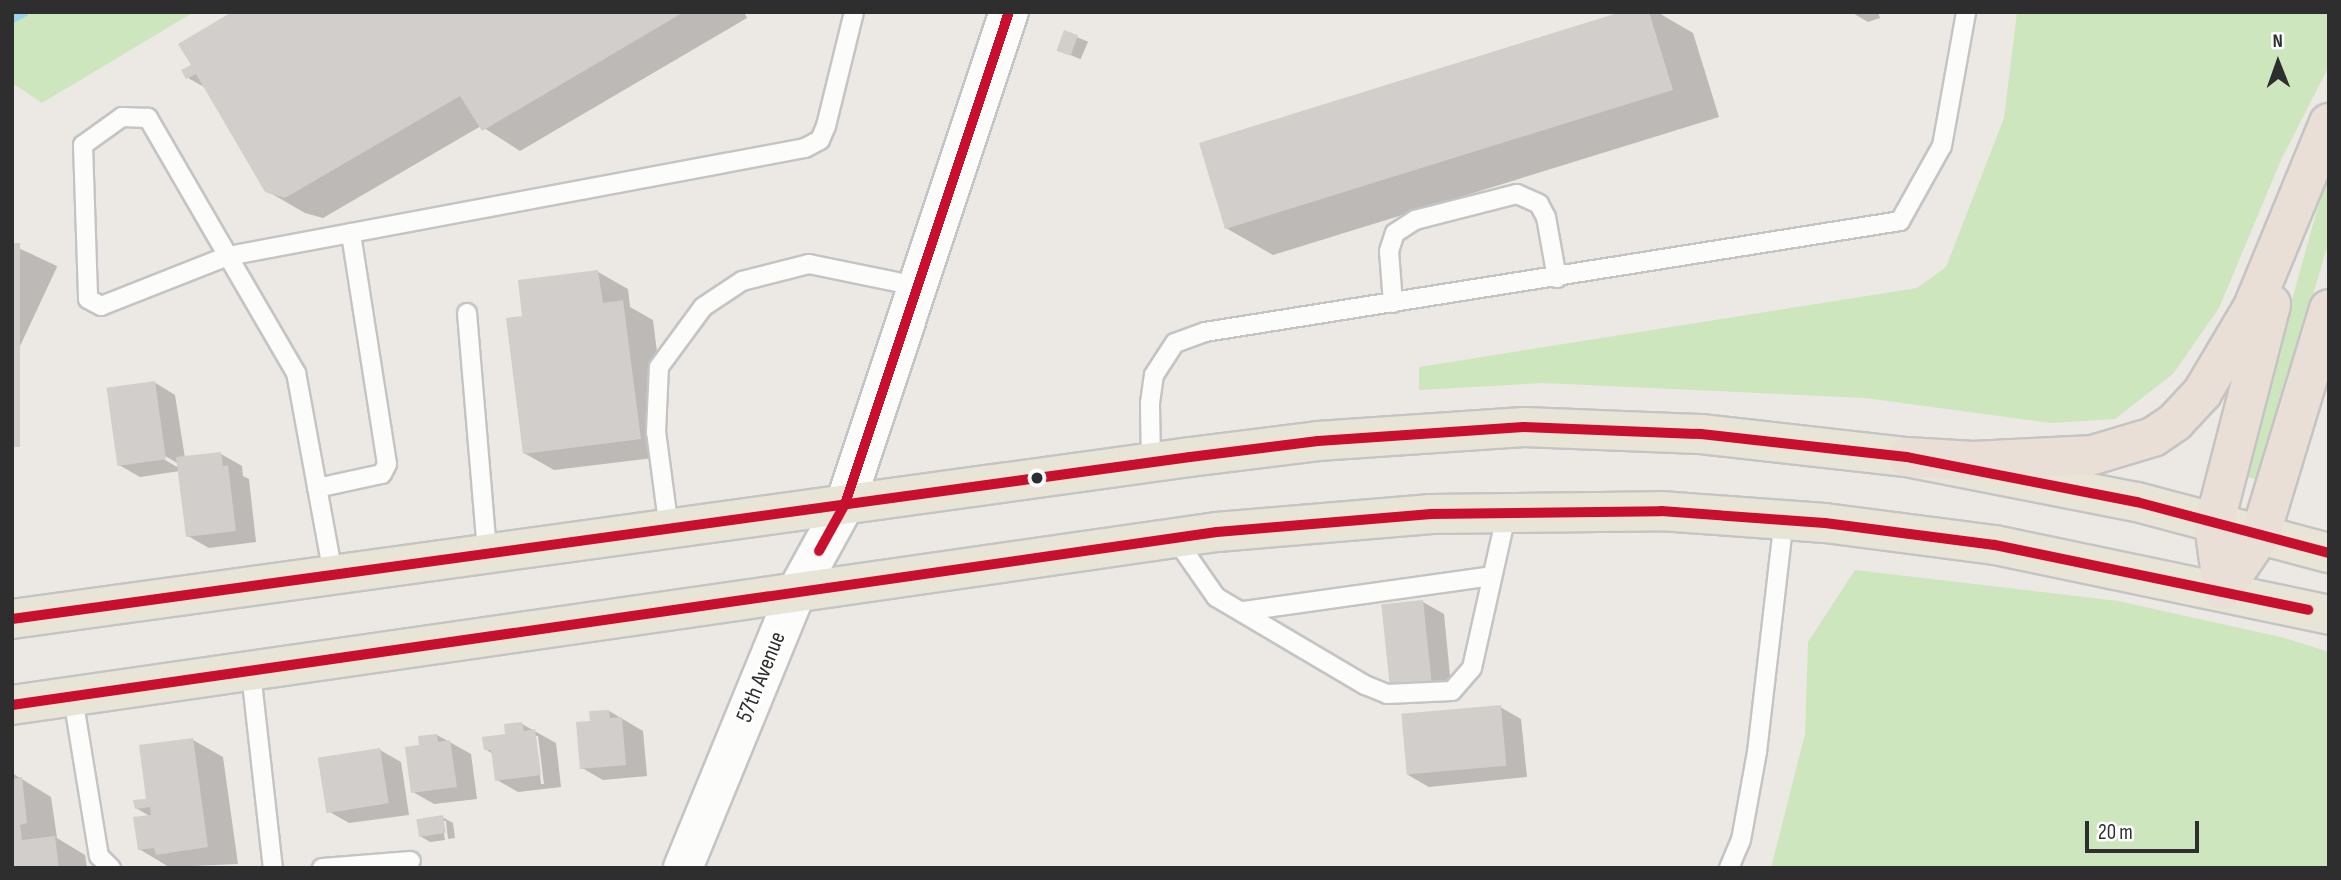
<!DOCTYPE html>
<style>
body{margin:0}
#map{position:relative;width:2341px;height:880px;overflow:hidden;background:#ece8e4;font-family:"Sofia Sans Condensed",sans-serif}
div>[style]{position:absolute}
.green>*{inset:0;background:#cee6be}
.shadow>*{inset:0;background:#0003;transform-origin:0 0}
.stream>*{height:10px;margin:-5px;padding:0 5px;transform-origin:5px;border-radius:5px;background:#99d6ec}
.building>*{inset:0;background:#d1cecb;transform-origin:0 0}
.roads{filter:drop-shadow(2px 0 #c5c4c5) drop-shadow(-2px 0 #c5c4c5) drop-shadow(0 2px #c5c4c5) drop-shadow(0 -2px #c5c4c5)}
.lane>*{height:18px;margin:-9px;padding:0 9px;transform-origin:9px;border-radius:9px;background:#fcfcfb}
.secondary>*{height:38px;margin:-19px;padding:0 19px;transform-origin:19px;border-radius:19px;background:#fcfcfb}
.primary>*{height:38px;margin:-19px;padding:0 19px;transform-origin:19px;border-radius:19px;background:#e8e4d6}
.highway>*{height:38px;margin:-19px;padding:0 19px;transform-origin:19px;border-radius:19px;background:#eadfd6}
.bus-1>*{height:10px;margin:-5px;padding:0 5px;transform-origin:5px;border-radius:5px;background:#c8102e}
.dots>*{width:19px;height:19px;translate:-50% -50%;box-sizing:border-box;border:4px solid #fff;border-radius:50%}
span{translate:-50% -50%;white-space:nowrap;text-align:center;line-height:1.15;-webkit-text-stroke:6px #fff;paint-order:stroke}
.street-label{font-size:23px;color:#2e2e2e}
.frame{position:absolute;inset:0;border:14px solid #2e2e2e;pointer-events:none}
.north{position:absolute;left:2243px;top:28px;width:70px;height:70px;-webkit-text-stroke:5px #fff;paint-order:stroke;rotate:359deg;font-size:19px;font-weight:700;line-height:28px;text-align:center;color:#2e2e2e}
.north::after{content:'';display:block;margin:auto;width:24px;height:32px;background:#2e2e2e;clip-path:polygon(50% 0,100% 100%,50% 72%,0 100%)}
.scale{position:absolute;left:2085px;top:821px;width:114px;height:32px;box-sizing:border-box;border:4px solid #2e2e2e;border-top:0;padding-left:9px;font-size:21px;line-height:24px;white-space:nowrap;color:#2e2e2e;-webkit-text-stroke:5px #fff;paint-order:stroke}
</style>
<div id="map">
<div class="green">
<div style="clip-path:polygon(12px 12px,194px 12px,42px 103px,12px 83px)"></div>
<div style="clip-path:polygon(2017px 12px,2329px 12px,2329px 66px,2281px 160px,2219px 308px,2173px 374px,2115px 419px,2050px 423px,1865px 398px,1543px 383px,1419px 390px,1419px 367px,1917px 288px,1946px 267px,2004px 118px)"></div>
<div style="clip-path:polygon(2329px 167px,2329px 240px,2259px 481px,2243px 475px)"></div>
<div style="clip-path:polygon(1855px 570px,2118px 601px,2285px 638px,2329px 652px,2329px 868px,1771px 868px,1805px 734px,1808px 642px)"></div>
</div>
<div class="shadow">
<div style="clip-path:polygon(236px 12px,744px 12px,747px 18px,520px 151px,481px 126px,323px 218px,305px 213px,267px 191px,206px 88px,188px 78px)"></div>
<div style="clip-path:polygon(1627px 12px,1657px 12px,1693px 33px,1719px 117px,1273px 255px,1226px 228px)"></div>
<div style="clip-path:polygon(1851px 12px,1878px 12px,1880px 18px,1868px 22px)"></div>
<div style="left:1065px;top:32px;width:25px;height:19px;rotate:23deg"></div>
<div style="left:12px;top:245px;width:50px;height:223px;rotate:25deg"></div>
<div style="clip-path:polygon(598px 272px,628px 289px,630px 307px,653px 320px,670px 456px,554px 470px,524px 453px,524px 318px)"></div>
<div style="clip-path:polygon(evenodd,154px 382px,175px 395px,185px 458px,221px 454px,242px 466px,243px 476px,249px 479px,256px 542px,209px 548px,188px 536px,180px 471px,140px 477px,119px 465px,154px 382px,160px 453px,179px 464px,179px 468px,158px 456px,160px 453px)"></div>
<div style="clip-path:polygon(1423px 602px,1444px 614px,1452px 696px,1392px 688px)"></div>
<div style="clip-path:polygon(1500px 707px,1521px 719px,1527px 777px,1429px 787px,1408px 775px)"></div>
<div style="clip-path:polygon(609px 711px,643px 731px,647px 776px,603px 780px,582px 768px,592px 722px)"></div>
<div style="clip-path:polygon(evenodd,522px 724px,556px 743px,561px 787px,518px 792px,497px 780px,493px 754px,485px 749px,522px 724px,535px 736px,538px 736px,544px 784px,541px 784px,535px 736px)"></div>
<div style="clip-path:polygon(437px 735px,471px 754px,477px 799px,434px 804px,413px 792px,421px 747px)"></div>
<div style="clip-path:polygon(193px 740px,223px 757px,238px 864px,169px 867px,139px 849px,151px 817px,136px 808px,148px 800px)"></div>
<div style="clip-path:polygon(380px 750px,401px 762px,409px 815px,349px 823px,328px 811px)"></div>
<div style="clip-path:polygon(12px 773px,51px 797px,57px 838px,85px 855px,87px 868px,12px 868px)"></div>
<div style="clip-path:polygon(442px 817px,453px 823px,455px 838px,448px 839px,446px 821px,442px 821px,445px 840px,430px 842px,420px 836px)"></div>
</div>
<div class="stream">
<div style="left:12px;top:18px;width:13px;rotate:-27deg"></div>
</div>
<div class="building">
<div style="clip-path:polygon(232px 12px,684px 12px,482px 131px,460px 96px,285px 198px,265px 192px,196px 74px,186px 79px,181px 70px,191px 65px,178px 44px)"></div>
<div style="clip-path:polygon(1621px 12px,1649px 12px,1673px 90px,1225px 229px,1199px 143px)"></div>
<div style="left:1064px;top:30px;width:15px;height:22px;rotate:20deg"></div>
<div style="left:12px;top:243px;width:8px;height:204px"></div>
<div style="clip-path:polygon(598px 270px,603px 303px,623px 300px,641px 439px,523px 454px,506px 318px,522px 316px,518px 280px)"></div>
<div style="left:155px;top:381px;width:79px;height:49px;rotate:82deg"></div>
<div style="clip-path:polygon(221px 452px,223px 466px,228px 465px,236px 531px,186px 537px,176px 457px)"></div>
<div style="left:1423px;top:600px;width:85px;height:42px;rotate:84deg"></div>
<div style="left:1501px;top:705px;width:61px;height:100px;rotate:85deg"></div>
<div style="clip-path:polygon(609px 710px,610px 718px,622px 717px,626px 765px,580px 769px,576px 722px,590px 721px,589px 711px)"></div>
<div style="clip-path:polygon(522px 722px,524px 731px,535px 729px,541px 775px,495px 781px,491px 750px,484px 750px,482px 737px,505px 734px,504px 724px)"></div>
<div style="clip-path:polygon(437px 734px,438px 742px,450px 740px,457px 787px,411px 793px,405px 747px,419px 745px,418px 736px)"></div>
<div style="clip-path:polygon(193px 738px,208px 847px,156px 855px,154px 848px,138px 850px,133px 817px,151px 815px,150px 807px,135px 809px,133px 800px,146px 799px,139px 745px)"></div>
<div style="left:380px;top:748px;width:56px;height:63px;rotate:81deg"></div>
<div style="clip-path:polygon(22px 777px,27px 823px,20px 825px,22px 840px,55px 836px,59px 868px,12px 868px,12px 779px)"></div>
<div style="left:443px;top:815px;width:18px;height:27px;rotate:81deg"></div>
</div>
<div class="roads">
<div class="lane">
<div style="left:1393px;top:303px;width:52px;rotate:-94.4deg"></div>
<div style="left:1389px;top:251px;width:19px;rotate:-72deg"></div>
<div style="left:1395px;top:233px;width:24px;rotate:-33deg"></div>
<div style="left:1415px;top:220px;width:105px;rotate:-14.3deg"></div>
<div style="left:1517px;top:194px;width:24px;rotate:24deg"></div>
<div style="left:1539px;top:204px;width:15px;rotate:62deg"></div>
<div style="left:1546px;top:217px;width:62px;rotate:79.8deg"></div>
<div style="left:467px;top:313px;width:241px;rotate:85.2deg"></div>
<div style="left:1151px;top:463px;width:60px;rotate:-91deg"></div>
<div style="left:1150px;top:403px;width:28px;rotate:-82deg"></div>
<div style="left:1154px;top:375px;width:38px;rotate:-57deg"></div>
<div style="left:1175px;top:343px;width:32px;rotate:-20deg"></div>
<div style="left:1205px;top:332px;width:704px;rotate:-9.07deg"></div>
<div style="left:1900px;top:221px;width:86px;rotate:-60.8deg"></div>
<div style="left:1942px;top:146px;width:136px;rotate:-79.8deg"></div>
<div style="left:317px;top:488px;width:66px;rotate:-12.2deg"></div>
<div style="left:382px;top:474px;width:11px;rotate:-63deg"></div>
<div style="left:387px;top:464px;width:234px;rotate:-98.9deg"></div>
<div style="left:669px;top:529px;width:98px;rotate:-97.6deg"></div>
<div style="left:656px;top:432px;width:65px;rotate:-87.4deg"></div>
<div style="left:659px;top:367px;width:74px;rotate:-53.7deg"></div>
<div style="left:703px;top:307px;width:47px;rotate:-33.7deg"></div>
<div style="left:742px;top:281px;width:69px;rotate:-14.2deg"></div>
<div style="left:809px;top:264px;width:109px;rotate:11.6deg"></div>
<div style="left:1175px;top:538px;width:72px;rotate:55.2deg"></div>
<div style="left:1216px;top:597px;width:173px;rotate:30.6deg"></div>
<div style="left:1365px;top:685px;width:24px;rotate:22deg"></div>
<div style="left:1387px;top:694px;width:65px;rotate:-2.6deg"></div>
<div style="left:1452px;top:691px;width:30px;rotate:-49deg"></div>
<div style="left:1472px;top:668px;width:161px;rotate:-77.4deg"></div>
<div style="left:333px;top:574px;width:204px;rotate:-100.4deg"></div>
<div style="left:296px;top:373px;width:135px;rotate:-120.2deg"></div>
<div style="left:228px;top:256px;width:160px;rotate:-120.1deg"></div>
<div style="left:148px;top:118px;width:26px;rotate:-178deg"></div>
<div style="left:122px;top:117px;width:48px;rotate:144.3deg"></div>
<div style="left:83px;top:145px;width:154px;rotate:88.1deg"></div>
<div style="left:88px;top:299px;width:15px;rotate:28deg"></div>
<div style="left:101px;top:306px;width:136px;rotate:-21.5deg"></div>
<div style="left:228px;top:256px;width:587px;rotate:-10.6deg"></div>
<div style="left:805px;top:148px;width:17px;rotate:-28deg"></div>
<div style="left:820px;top:140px;width:15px;rotate:-67deg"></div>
<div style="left:826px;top:126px;width:117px;rotate:-76.2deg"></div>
<div style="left:1244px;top:611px;width:250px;rotate:-8deg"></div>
<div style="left:251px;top:673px;width:196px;rotate:83.6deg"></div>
<div style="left:73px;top:698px;width:160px;rotate:80.7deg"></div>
<div style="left:99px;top:856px;width:17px;rotate:45deg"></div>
<div style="left:322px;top:868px;width:89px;rotate:-4.5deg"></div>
<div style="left:1729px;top:868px;width:30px;rotate:-67deg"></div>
<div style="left:1741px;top:840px;width:89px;rotate:-79.7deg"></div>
<div style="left:1757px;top:752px;width:234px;rotate:-83.4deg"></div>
</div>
<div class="secondary">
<div style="left:683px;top:868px;width:297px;rotate:-67.7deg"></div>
<div style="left:796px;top:593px;width:102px;rotate:-61.2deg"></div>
<div style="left:845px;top:504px;width:519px;rotate:-71.57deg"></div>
</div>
<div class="primary">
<div style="left:12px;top:619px;width:1189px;rotate:-7.83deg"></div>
<div style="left:1190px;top:457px;width:129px;rotate:-7.1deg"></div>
<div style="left:1318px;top:441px;width:206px;rotate:-3.9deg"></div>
<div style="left:1524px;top:427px;width:177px;rotate:2.3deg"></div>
<div style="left:1701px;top:434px;width:207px;rotate:6.4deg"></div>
<div style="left:1907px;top:457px;width:234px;rotate:11.1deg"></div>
<div style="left:2137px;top:502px;width:199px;rotate:14.9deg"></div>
<div style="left:12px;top:705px;width:1217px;rotate:-8.17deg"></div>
<div style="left:1217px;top:532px;width:215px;rotate:-4.8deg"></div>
<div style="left:1431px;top:514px;width:230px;rotate:-0.7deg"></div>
<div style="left:1661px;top:511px;width:164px;rotate:4.2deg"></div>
<div style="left:1825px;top:523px;width:171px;rotate:7.4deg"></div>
<div style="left:1995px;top:545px;width:341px;rotate:11.8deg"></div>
</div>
<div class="highway">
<div style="left:1907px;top:457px;width:66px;rotate:3.5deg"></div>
<div style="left:1973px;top:461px;width:120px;rotate:-2.9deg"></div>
<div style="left:2093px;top:455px;width:63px;rotate:-16.7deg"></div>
<div style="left:2153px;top:437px;width:27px;rotate:-34deg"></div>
<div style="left:2175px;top:422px;width:40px;rotate:-47deg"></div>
<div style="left:2202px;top:393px;width:100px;rotate:-59.3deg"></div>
<div style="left:2253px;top:307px;width:199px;rotate:-67.6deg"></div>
<div style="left:2223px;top:590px;width:66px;rotate:-97.9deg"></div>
<div style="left:2214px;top:525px;width:228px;rotate:-75.5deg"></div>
<div style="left:2223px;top:590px;width:65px;rotate:-55.6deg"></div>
<div style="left:2260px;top:536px;width:237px;rotate:-73.1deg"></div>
</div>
</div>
<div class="bus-1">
<div style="left:819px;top:551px;width:54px;rotate:-61deg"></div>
<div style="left:845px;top:504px;width:519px;rotate:-71.57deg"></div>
<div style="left:12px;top:619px;width:1189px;rotate:-7.83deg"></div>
<div style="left:1190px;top:457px;width:129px;rotate:-7.1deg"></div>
<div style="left:1318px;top:441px;width:206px;rotate:-3.9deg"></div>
<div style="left:1524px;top:427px;width:177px;rotate:2.3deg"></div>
<div style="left:1701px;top:434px;width:207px;rotate:6.4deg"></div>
<div style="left:1907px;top:457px;width:234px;rotate:11.1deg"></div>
<div style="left:2137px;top:502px;width:199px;rotate:14.9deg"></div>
<div style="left:12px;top:705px;width:1217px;rotate:-8.17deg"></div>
<div style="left:1217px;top:532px;width:215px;rotate:-4.8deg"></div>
<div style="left:1431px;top:514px;width:230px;rotate:-0.7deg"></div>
<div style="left:1661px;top:511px;width:164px;rotate:4.2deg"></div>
<div style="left:1825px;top:523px;width:171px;rotate:7.4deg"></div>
<div style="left:1995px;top:545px;width:320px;rotate:11.7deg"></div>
</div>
<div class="dots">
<div style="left:1037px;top:478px;background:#2e2e2e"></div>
</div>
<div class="street-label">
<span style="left:761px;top:677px;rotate:-68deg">57th Avenue</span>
</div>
<div class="frame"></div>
<div class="north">N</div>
<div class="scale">20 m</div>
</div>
